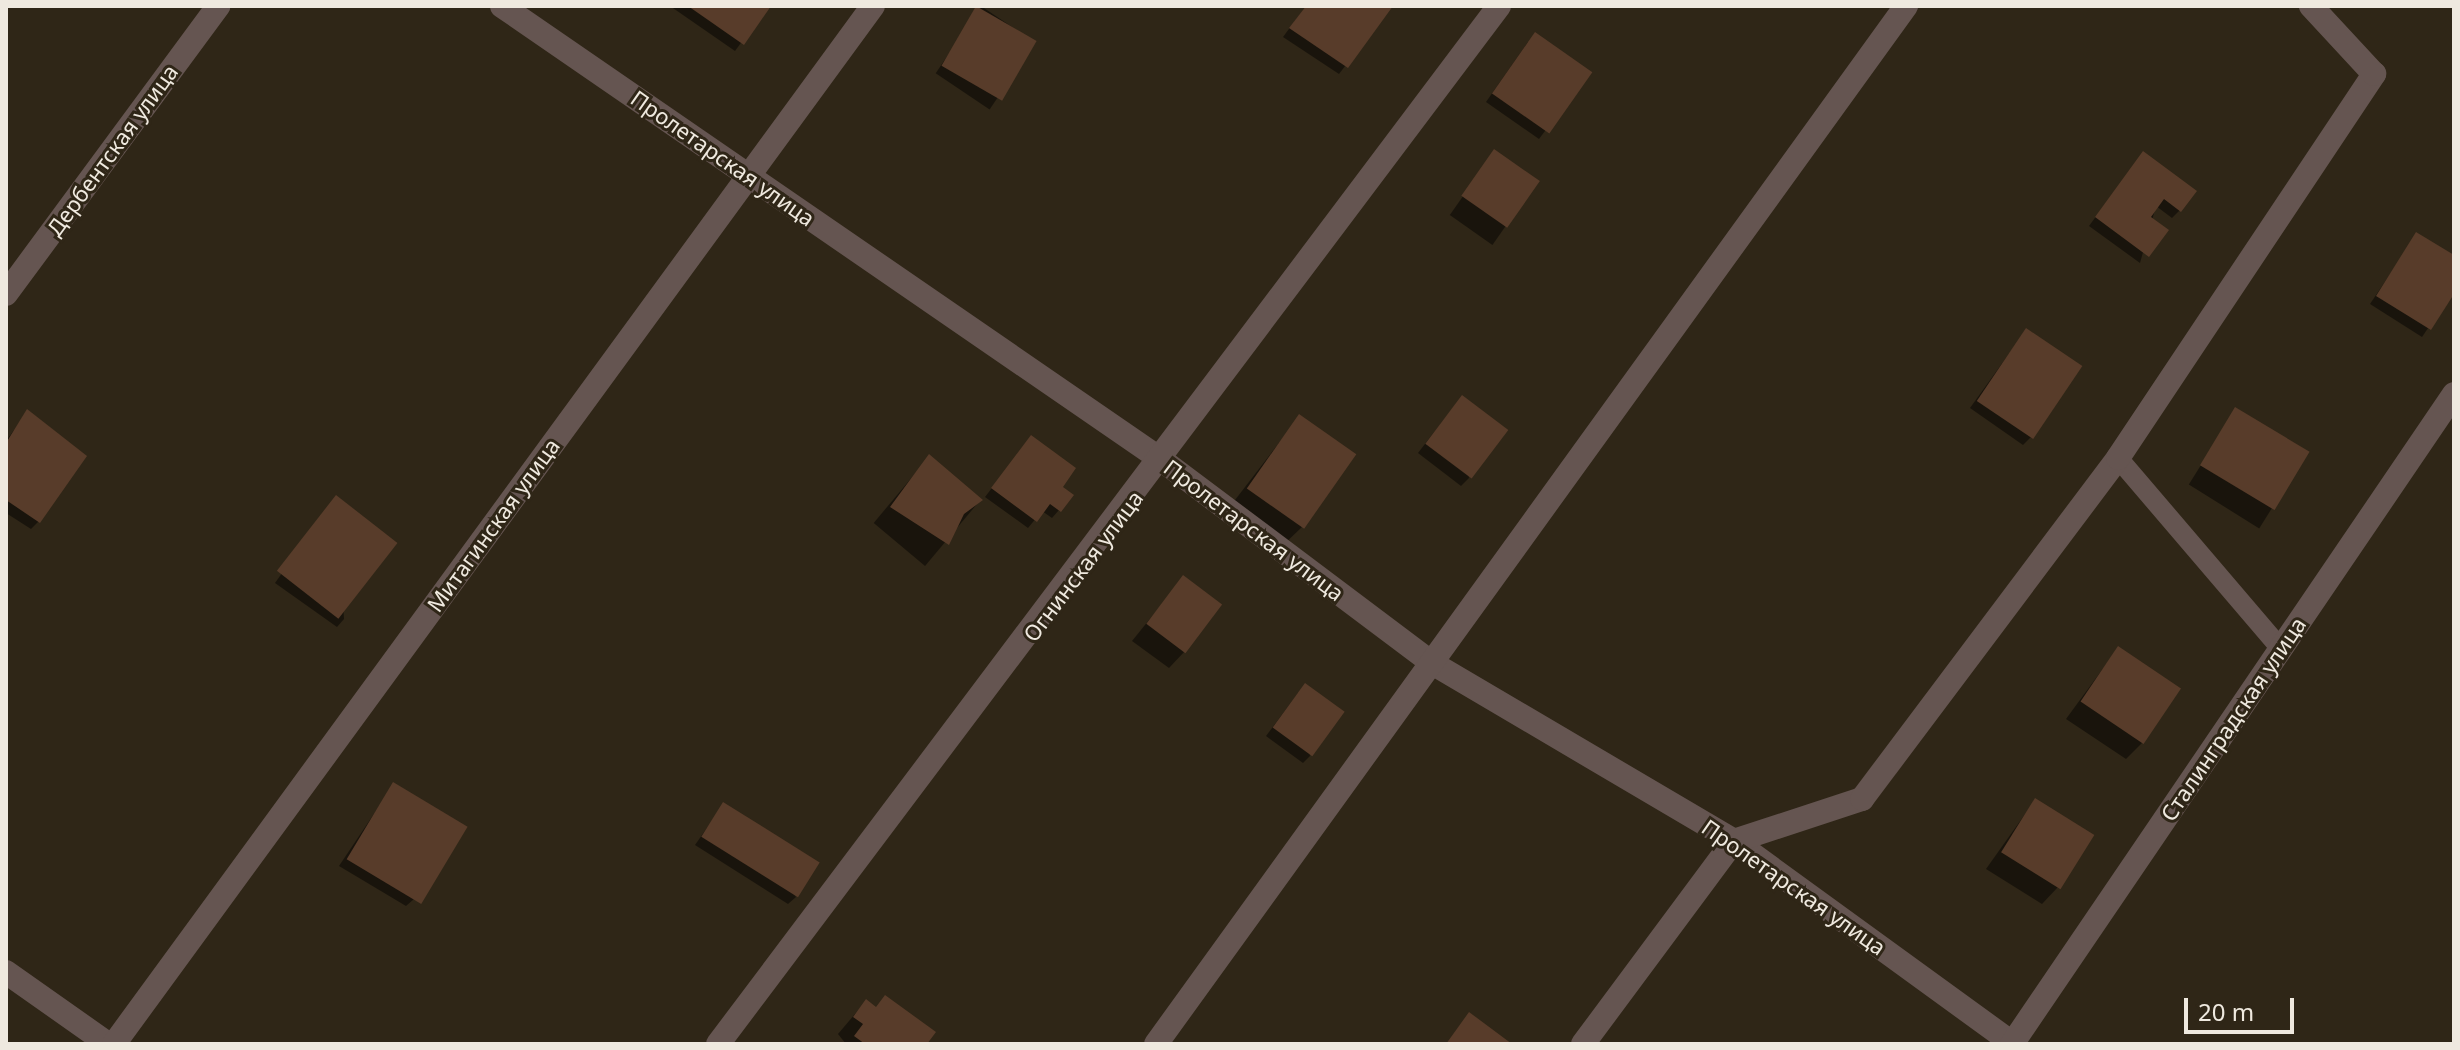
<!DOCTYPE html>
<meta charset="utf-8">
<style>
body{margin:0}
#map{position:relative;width:2460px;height:1050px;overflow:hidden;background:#2f2617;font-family:"Noto Sans",sans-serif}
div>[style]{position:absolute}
.shadow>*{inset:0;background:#0007;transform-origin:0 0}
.building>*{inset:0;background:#583c2a;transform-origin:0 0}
.lane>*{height:20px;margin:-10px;padding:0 10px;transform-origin:10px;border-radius:10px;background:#655551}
.street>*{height:24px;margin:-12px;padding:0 12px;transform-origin:12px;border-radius:12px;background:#655551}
span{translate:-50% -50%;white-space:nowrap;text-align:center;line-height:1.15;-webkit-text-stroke:6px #2f2617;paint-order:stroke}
.street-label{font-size:22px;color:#efe9df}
.frame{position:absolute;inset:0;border:8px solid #efe9df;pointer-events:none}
.scale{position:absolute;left:2184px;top:998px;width:110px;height:36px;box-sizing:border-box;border:4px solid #efe9df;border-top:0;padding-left:10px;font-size:24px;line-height:28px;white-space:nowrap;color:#efe9df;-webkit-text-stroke:6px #2f2617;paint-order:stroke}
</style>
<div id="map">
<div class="shadow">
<div style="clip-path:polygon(670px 6px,768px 6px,735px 51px)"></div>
<div style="left:981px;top:6px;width:65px;height:81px;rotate:34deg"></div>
<div style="clip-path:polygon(1306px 6px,1391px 6px,1339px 74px,1283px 37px)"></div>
<div style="clip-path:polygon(1528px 42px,1589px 72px,1539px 139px,1486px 102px)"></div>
<div style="left:1494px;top:152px;width:52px;height:77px;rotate:35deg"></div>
<div style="clip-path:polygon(2136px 162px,2180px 210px,2172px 218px,2156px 206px,2140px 263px,2089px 226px)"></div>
<div style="clip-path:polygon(2417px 234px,2454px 258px,2454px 290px,2422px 337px,2370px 304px)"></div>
<div style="clip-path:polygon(2026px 330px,2031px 437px,2023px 445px,1970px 408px)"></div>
<div style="clip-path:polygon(1455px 405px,1469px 478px,1461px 486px,1418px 453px)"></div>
<div style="left:2236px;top:409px;width:83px;height:89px;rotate:32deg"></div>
<div style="clip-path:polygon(27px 412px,39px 521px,31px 529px,6px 513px,6px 441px)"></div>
<div style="clip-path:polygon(1299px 417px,1302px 527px,1278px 550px,1225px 513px)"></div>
<div style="clip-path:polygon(1031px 437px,1060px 487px,1059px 510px,1052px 518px,1042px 511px,1028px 528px,985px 497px)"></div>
<div style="left:929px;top:457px;width:67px;height:86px;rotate:40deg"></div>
<div style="clip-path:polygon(336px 497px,344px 619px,337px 627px,275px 583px)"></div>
<div style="clip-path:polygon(1183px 578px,1185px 651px,1169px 668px,1132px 641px)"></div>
<div style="clip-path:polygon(2118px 648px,2142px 743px,2126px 759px,2066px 719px)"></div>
<div style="clip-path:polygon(1298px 693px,1310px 756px,1303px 763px,1266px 736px)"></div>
<div style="clip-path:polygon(394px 784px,414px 899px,406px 906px,339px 866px)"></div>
<div style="clip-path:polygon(2035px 800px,2058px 887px,2042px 904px,1986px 869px)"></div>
<div style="clip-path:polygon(723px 805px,796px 897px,788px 904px,695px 845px)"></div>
<div style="clip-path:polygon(866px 1001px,924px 1044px,846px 1044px,838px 1034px)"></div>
</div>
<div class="building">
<div style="clip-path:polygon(688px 6px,771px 6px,744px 45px)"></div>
<div style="left:976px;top:6px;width:70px;height:69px;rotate:30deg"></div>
<div style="clip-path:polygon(1306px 6px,1393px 6px,1348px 68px,1289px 28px)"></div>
<div style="left:1535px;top:32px;width:70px;height:75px;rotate:35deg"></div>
<div style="left:1494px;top:149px;width:56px;height:57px;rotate:35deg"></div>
<div style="clip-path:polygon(2143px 151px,2197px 191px,2181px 212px,2164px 199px,2151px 217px,2169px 230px,2149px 257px,2095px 217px)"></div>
<div style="clip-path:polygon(2416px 232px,2454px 255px,2454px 294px,2431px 330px,2376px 296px)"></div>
<div style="left:2026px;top:328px;width:68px;height:88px;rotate:34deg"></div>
<div style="left:1462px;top:395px;width:58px;height:61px;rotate:37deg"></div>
<div style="left:2235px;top:407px;width:87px;height:68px;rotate:31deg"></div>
<div style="clip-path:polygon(27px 409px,87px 456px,40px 523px,6px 500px,6px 443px)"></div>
<div style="left:1299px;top:414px;width:70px;height:91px;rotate:35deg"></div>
<div style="clip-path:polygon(1031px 435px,1076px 468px,1063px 487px,1074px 495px,1061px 512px,1050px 504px,1037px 522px,991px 488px)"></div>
<div style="clip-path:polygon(929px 454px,983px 500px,964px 514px,949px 545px,890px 507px)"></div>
<div style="left:336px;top:495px;width:78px;height:96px;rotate:38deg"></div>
<div style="left:1183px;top:575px;width:49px;height:61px;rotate:37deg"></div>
<div style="left:2118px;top:646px;width:76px;height:67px;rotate:34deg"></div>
<div style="left:1305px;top:683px;width:49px;height:55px;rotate:36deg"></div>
<div style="left:393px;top:782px;width:87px;height:90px;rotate:31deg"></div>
<div style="left:2035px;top:798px;width:70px;height:64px;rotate:32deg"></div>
<div style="left:723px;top:802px;width:114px;height:41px;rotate:32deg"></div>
<div style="clip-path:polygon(885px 995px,936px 1032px,927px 1044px,865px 1044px,854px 1036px,863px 1024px,853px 1017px,866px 999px,876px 1007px)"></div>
<div style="clip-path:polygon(1469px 1012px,1512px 1044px,1446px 1044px)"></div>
</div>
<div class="lane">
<div style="left:2118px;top:458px;width:251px;rotate:49.5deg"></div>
</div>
<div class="street">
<div style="left:502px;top:6px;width:802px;rotate:34.54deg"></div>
<div style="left:1163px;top:461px;width:336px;rotate:36.9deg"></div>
<div style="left:1432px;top:663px;width:351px;rotate:30.5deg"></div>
<div style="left:1734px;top:841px;width:344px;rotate:36deg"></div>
<div style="left:6px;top:294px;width:358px;rotate:-53.6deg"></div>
<div style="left:6px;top:972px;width:125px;rotate:35.2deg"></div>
<div style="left:114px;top:1044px;width:1286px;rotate:-53.83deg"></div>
<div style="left:718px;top:1044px;width:1299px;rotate:-53.04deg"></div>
<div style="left:1156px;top:1044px;width:1281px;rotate:-54.15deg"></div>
<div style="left:1583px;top:1044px;width:253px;rotate:-53.4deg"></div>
<div style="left:1734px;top:841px;width:135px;rotate:-18.2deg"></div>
<div style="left:1862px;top:799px;width:426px;rotate:-53.1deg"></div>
<div style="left:2118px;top:458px;width:462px;rotate:-56.3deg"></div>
<div style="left:2374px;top:74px;width:93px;rotate:-132.8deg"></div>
<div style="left:2012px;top:1044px;width:786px;rotate:-55.78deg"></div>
</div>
<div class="street-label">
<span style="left:112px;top:150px;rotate:-54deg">Дербентская улица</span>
<span style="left:723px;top:158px;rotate:35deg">Пролетарская улица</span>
<span style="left:493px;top:525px;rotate:-54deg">Митагинская улица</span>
<span style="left:1254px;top:530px;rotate:37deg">Пролетарская улица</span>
<span style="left:1083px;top:566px;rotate:-53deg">Огнинская улица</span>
<span style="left:2233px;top:719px;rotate:-56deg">Сталинградская улица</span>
<span style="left:1794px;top:887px;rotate:35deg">Пролетарская улица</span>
</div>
<div class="frame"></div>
<div class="scale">20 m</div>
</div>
